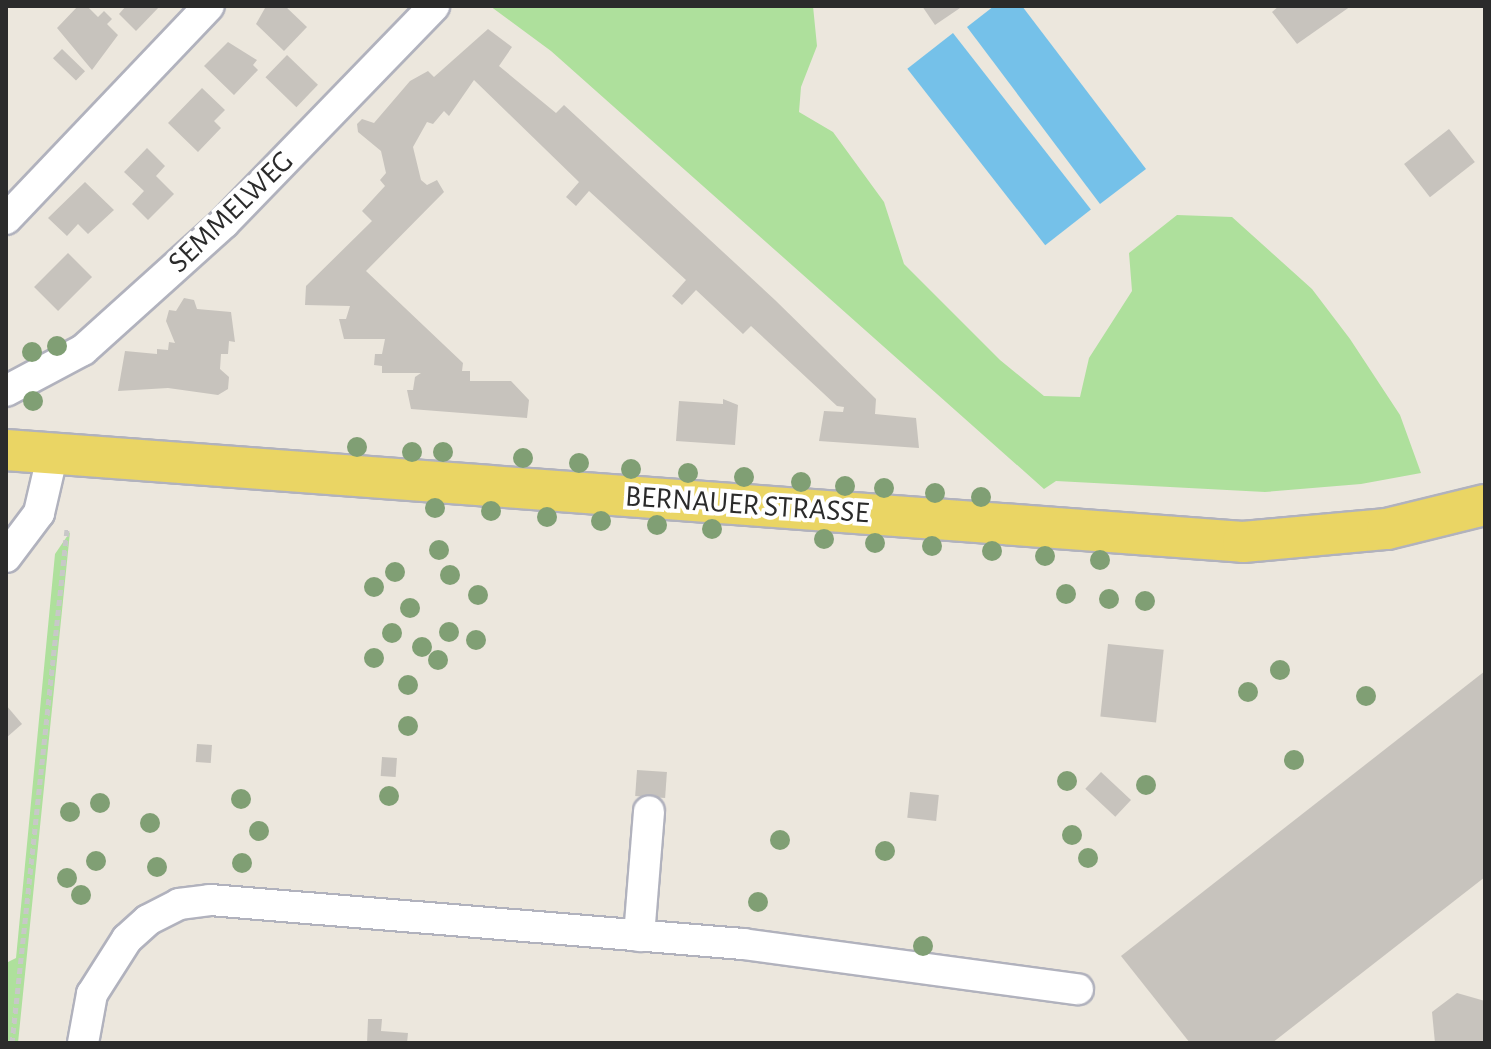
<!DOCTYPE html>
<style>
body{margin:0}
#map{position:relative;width:1491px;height:1049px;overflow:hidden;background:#ece7dd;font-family:"Alegreya Sans",sans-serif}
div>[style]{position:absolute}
.green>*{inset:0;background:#aee09c}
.water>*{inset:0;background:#75c1e9;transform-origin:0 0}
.building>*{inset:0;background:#c7c3bd;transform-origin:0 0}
.path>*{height:5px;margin-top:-2.5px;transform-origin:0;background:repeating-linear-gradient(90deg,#c8c8c8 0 6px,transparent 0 10px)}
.roads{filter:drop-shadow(2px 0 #b1b2bd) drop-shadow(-2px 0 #b1b2bd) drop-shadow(0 2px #b1b2bd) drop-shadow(0 -2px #b1b2bd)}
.minor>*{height:30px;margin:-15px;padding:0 15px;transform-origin:15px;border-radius:15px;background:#fff}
.major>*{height:40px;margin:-20px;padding:0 20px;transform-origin:20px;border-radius:20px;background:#ead564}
.trees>*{width:20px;height:20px;margin:-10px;border-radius:50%;background:#809f74}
span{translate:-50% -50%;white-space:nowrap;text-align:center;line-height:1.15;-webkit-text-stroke:8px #fff;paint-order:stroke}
.street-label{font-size:30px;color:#2b2b2b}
.frame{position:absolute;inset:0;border:8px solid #2b2b2b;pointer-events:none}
</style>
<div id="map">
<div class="green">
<div style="clip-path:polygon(490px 6px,813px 6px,817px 46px,801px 87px,799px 112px,833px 132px,884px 202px,904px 264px,1000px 360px,1044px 396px,1080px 397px,1089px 358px,1132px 291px,1129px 253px,1177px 215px,1232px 217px,1312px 289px,1350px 339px,1400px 415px,1421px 473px,1361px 484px,1265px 492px,1056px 481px,1044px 489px,551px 51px)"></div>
<div style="clip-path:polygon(70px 532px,18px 1043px,6px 1043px,6px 963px,16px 958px,55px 554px)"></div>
</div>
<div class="water">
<div style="clip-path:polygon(994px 6px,1022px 6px,1146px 169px,1100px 204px,967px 27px)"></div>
<div style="left:953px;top:33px;width:224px;height:58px;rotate:52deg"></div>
</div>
<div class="building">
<div style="clip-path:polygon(78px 6px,87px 6px,98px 17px,104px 11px,112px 19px,107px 24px,118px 35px,92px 70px,57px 28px)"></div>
<div style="clip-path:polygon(126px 6px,160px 6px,136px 31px,119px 14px)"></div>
<div style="clip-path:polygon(285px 6px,307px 27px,284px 51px,256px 24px,265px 8px)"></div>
<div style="clip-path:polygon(922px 6px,963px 6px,935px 25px)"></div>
<div style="clip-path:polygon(1279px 6px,1351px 6px,1297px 44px,1272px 12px)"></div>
<div style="clip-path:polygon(488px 29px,512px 47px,499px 66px,556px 113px,564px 105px,775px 300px,876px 399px,875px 414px,916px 418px,919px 448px,819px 441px,824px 411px,843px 412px,844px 407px,837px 406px,751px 326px,743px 334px,696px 290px,682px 305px,672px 296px,686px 280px,589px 191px,576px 206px,566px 197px,579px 182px,474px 80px,449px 116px,444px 111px,433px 124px,427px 122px,413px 147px,421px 180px,427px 185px,437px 180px,444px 192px,366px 271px,463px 363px,462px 371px,470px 371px,470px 381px,511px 381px,529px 400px,527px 418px,411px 409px,407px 390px,413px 390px,415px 377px,421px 373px,382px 373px,382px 366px,374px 365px,375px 354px,382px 354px,385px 339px,344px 339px,339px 319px,346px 319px,350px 306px,305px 305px,306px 286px,372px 221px,362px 211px,385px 186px,380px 180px,386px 173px,381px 151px,358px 132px,357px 124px,362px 119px,374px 123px,410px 81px,428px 71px,434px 77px)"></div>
<div style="clip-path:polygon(228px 42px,257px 60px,253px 65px,258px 70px,234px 95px,204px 66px)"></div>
<div style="left:62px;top:49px;width:32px;height:13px;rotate:44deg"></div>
<div style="left:287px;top:55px;width:43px;height:31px;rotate:44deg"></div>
<div style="clip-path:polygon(202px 88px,225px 110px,214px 121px,221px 128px,198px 152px,168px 123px)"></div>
<div style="left:1449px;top:129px;width:42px;height:57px;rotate:52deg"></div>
<div style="clip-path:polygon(147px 148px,165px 166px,156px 176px,174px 194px,148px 220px,132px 204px,144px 191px,124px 172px)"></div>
<div style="clip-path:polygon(85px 182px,114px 210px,88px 234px,78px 224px,67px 236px,48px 218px)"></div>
<div style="left:68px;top:253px;width:34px;height:48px;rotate:45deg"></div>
<div style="clip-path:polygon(184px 298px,194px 300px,197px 309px,231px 312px,235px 342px,229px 341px,228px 354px,221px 354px,220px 369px,229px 377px,228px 389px,218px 395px,168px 388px,118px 391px,125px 351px,157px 354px,157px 349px,168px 350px,169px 342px,175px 343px,166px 321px,169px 310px,176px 311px)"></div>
<div style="clip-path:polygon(723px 399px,738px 405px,735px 445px,676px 441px,679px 401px,723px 404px)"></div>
<div style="left:1108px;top:644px;width:56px;height:73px;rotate:6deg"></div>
<div style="clip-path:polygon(1485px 671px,1485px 877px,1272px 1043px,1190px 1043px,1121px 956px)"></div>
<div style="clip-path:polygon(6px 705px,22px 724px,6px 738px)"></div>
<div style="left:197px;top:744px;width:15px;height:18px;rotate:4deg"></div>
<div style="left:382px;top:757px;width:15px;height:19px;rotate:4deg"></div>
<div style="left:637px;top:770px;width:30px;height:26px;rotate:4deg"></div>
<div style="left:1101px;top:772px;width:41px;height:23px;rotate:43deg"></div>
<div style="left:910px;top:792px;width:29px;height:26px;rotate:6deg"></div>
<div style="clip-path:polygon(1457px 993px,1485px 1001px,1485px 1043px,1435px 1043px,1432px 1012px)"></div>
<div style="clip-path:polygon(368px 1019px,382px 1019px,381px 1031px,408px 1033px,407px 1043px,367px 1043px)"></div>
</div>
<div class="path">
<div style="left:12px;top:1043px;width:517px;rotate:-83.89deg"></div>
</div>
<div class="roads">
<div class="minor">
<div style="left:6px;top:219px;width:294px;rotate:-46.4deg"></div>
<div style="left:6px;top:391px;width:87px;rotate:-28deg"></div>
<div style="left:83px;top:350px;width:190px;rotate:-42deg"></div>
<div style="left:224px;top:223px;width:302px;rotate:-45.9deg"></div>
<div style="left:6px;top:557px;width:55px;rotate:-53.1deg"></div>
<div style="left:39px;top:513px;width:62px;rotate:-76.9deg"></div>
<div style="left:639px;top:936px;width:125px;rotate:-85.4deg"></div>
<div style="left:83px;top:1043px;width:50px;rotate:-79.6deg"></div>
<div style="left:92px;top:994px;width:65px;rotate:-57.5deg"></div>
<div style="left:127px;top:939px;width:28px;rotate:-42deg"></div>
<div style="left:148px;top:920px;width:35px;rotate:-27deg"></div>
<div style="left:179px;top:904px;width:31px;rotate:-7deg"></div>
<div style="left:210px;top:900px;width:535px;rotate:4.72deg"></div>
<div style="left:743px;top:944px;width:338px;rotate:7.7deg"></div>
</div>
<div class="major">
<div style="left:6px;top:450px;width:1240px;rotate:4.25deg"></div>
<div style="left:1243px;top:542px;width:145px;rotate:-5.2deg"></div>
<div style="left:1387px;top:529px;width:101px;rotate:-13.8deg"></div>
</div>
</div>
<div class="trees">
<div style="left:57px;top:346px"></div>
<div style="left:32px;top:352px"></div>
<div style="left:33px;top:401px"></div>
<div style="left:357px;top:447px"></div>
<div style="left:412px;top:452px"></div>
<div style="left:443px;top:452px"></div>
<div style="left:523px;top:458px"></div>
<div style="left:579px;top:463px"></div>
<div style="left:631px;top:469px"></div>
<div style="left:688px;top:473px"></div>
<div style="left:744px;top:477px"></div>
<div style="left:801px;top:482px"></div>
<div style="left:845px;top:486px"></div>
<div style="left:884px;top:488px"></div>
<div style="left:935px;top:493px"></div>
<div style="left:981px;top:497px"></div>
<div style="left:435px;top:508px"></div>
<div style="left:491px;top:511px"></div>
<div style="left:547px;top:517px"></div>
<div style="left:601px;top:521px"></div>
<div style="left:657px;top:525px"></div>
<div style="left:712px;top:529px"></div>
<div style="left:824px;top:539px"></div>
<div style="left:875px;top:543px"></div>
<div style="left:932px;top:546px"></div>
<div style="left:439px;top:550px"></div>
<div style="left:992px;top:551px"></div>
<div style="left:1045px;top:556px"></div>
<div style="left:1100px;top:560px"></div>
<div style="left:395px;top:572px"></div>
<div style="left:450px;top:575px"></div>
<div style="left:374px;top:587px"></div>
<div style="left:1066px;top:594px"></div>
<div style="left:478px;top:595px"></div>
<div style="left:1109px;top:599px"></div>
<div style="left:1145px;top:601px"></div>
<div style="left:410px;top:608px"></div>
<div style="left:449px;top:632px"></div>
<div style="left:392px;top:633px"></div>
<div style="left:476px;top:640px"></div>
<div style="left:422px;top:647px"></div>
<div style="left:374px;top:658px"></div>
<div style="left:438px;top:660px"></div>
<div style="left:1280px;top:670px"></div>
<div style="left:408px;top:685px"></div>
<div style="left:1248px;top:692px"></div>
<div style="left:1366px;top:696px"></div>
<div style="left:408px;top:726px"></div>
<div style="left:1294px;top:760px"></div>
<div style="left:1067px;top:781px"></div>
<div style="left:1146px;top:785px"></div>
<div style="left:389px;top:796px"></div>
<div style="left:241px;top:799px"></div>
<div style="left:100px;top:803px"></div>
<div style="left:70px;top:812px"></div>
<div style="left:150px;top:823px"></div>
<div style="left:259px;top:831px"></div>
<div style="left:1072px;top:835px"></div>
<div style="left:780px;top:840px"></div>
<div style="left:885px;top:851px"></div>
<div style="left:1088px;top:858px"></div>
<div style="left:96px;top:861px"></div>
<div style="left:242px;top:863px"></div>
<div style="left:157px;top:867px"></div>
<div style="left:67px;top:878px"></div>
<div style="left:81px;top:895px"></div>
<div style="left:758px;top:902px"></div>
<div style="left:923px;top:946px"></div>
</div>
<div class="street-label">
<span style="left:231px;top:212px;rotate:-44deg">SEMMELWEG</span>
<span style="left:747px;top:505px;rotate:4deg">BERNAUER STRASSE</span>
</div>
<div class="frame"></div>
</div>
